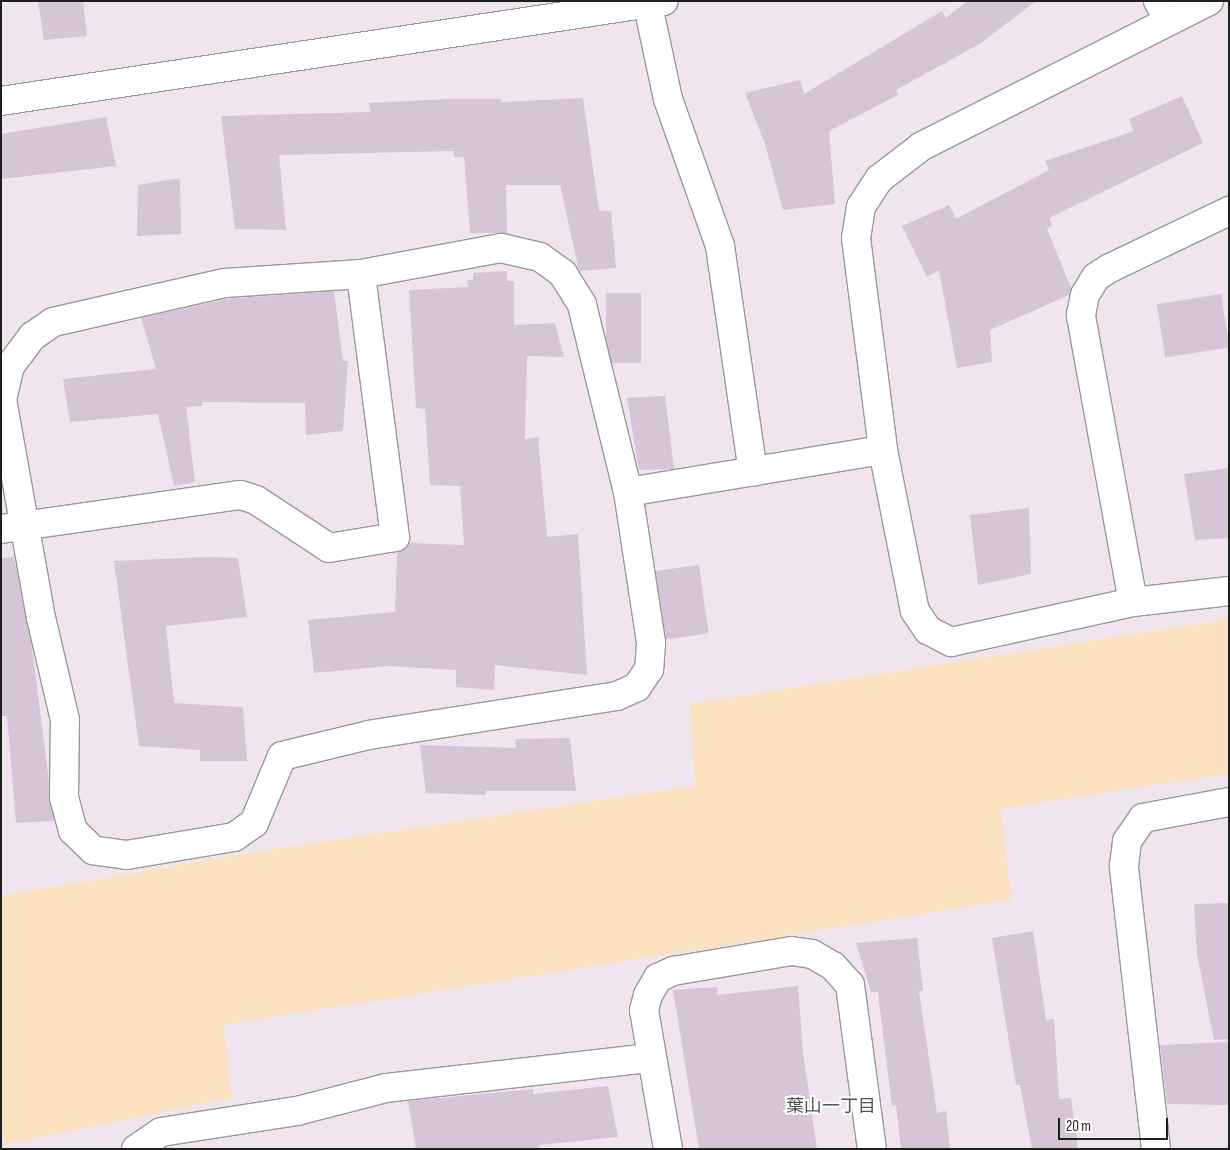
<!DOCTYPE html>
<meta charset="utf-8">
<style>
body{margin:0}
#map{position:relative;width:1230px;height:1150px;overflow:hidden;background:#f0e5ef;font-family:"Sofia Sans Condensed","Noto Sans JP",sans-serif}
div>[style]{position:absolute}
.park>*{inset:0;background:#fce1c1}
.building>*{inset:0;background:#d5c5d7;transform-origin:0 0}
.roads{filter:drop-shadow(1px 0 #999) drop-shadow(-1px 0 #999) drop-shadow(0 1px #999) drop-shadow(0 -1px #999)}
.minor>*{height:28px;margin:-14px;padding:0 14px;transform-origin:14px;border-radius:14px;background:#fff}
span{translate:-50% -50%;white-space:nowrap;text-align:center;line-height:1.15;-webkit-text-stroke:4px #fff;paint-order:stroke}
.neighbourhood-label{font-size:18px;color:#525252}
.frame{position:absolute;inset:0;border:2px solid #1f1f1f;pointer-events:none}
.scale{position:absolute;left:1058px;top:1118px;width:110px;height:22px;box-sizing:border-box;border:2px solid #1f1f1f;border-top:0;padding-left:6px;font-size:15px;line-height:18px;white-space:nowrap;color:#1f1f1f;-webkit-text-stroke:4px #fff;paint-order:stroke}
</style>
<div id="map">
<div class="park">
<div style="clip-path:polygon(1229px 619px,1229px 774px,1001px 809px,1012px 900px,224px 1025px,232px 1098px,5px 1145px,1px 1120px,1px 896px,262px 851px,695px 786px,690px 704px)"></div>
</div>
<div class="building">
<div style="clip-path:polygon(38px 1px,83px 1px,87px 36px,44px 40px)"></div>
<div style="clip-path:polygon(967px 1px,1036px 1px,981px 43px,896px 90px,898px 95px,829px 131px,835px 204px,783px 210px,765px 144px,745px 93px,800px 80px,804px 94px,942px 11px,946px 18px)"></div>
<div style="clip-path:polygon(1182px 96px,1203px 143px,1049px 218px,1052px 225px,1047px 229px,1071px 288px,1069px 295px,990px 330px,992px 362px,957px 368px,939px 270px,927px 277px,902px 226px,949px 205px,956px 219px,1049px 170px,1045px 161px,1134px 131px,1129px 119px)"></div>
<div style="clip-path:polygon(583px 98px,599px 211px,611px 211px,616px 268px,579px 271px,560px 185px,506px 185px,507px 233px,470px 233px,464px 157px,454px 157px,454px 151px,279px 155px,286px 230px,235px 229px,221px 116px,371px 112px,369px 103px,448px 99px,501px 99px,501px 102px)"></div>
<div style="clip-path:polygon(106px 117px,116px 166px,1px 179px,1px 134px)"></div>
<div style="clip-path:polygon(180px 178px,181px 234px,137px 236px,138px 185px)"></div>
<div style="clip-path:polygon(507px 271px,507px 281px,514px 281px,514px 325px,555px 323px,564px 357px,527px 356px,525px 439px,538px 437px,547px 537px,578px 534px,587px 675px,495px 665px,494px 690px,456px 687px,456px 670px,389px 666px,314px 673px,308px 620px,395px 612px,397px 553px,409px 543px,464px 545px,460px 486px,430px 485px,425px 409px,416px 408px,409px 290px,468px 287px,467px 280px,473px 280px,473px 273px)"></div>
<div style="clip-path:polygon(334px 291px,343px 361px,348px 361px,343px 431px,306px 435px,305px 403px,202px 402px,202px 406px,186px 407px,195px 482px,174px 486px,158px 414px,70px 422px,63px 379px,156px 369px,141px 318px,227px 299px)"></div>
<div style="left:606px;top:293px;width:35px;height:70px"></div>
<div style="left:1221px;top:294px;width:54px;height:65px;rotate:81deg"></div>
<div style="clip-path:polygon(665px 396px,674px 469px,639px 470px,627px 398px)"></div>
<div style="clip-path:polygon(1229px 468px,1229px 538px,1195px 540px,1184px 474px)"></div>
<div style="clip-path:polygon(1029px 508px,1031px 574px,978px 585px,970px 515px)"></div>
<div style="clip-path:polygon(14px 557px,32px 648px,54px 821px,16px 823px,7px 716px,1px 716px,1px 558px)"></div>
<div style="clip-path:polygon(209px 557px,238px 558px,247px 617px,166px 626px,174px 703px,243px 707px,247px 761px,200px 761px,200px 750px,139px 746px,114px 561px)"></div>
<div style="left:699px;top:565px;width:69px;height:44px;rotate:82deg"></div>
<div style="clip-path:polygon(570px 738px,576px 791px,486px 791px,486px 795px,426px 793px,420px 745px,516px 748px,515px 739px)"></div>
<div style="clip-path:polygon(1229px 903px,1229px 1039px,1214px 1040px,1197px 954px,1194px 904px)"></div>
<div style="clip-path:polygon(1033px 931px,1046px 1020px,1054px 1019px,1059px 1099px,1071px 1098px,1078px 1149px,1032px 1149px,1020px 1085px,1016px 1085px,992px 938px)"></div>
<div style="clip-path:polygon(917px 938px,923px 991px,919px 991px,937px 1113px,946px 1111px,950px 1149px,901px 1149px,896px 1105px,892px 1106px,878px 992px,871px 992px,856px 943px)"></div>
<div style="clip-path:polygon(798px 986px,803px 1053px,817px 1149px,699px 1149px,673px 990px,717px 987px,718px 995px)"></div>
<div style="clip-path:polygon(1229px 1042px,1229px 1105px,1167px 1104px,1160px 1045px)"></div>
<div style="clip-path:polygon(608px 1086px,618px 1137px,539px 1145px,539px 1149px,416px 1149px,408px 1101px,533px 1089px,533px 1094px)"></div>
</div>
<div class="roads">
<div class="minor">
<div style="left:647px;top:1px;width:100px;rotate:77.9deg"></div>
<div style="left:668px;top:99px;width:156px;rotate:70.5deg"></div>
<div style="left:720px;top:246px;width:228px;rotate:81.7deg"></div>
<div style="left:1158px;top:1px;width:23px;rotate:59deg"></div>
<div style="left:1209px;top:1px;width:322px;rotate:153.2deg"></div>
<div style="left:922px;top:146px;width:54px;rotate:142.5deg"></div>
<div style="left:879px;top:179px;width:33px;rotate:123deg"></div>
<div style="left:861px;top:207px;width:31px;rotate:99deg"></div>
<div style="left:856px;top:238px;width:214px;rotate:82.7deg"></div>
<div style="left:883px;top:450px;width:164px;rotate:78.8deg"></div>
<div style="left:915px;top:611px;width:23px;rotate:56deg"></div>
<div style="left:928px;top:630px;width:26px;rotate:28deg"></div>
<div style="left:951px;top:642px;width:186px;rotate:-12.4deg"></div>
<div style="left:1133px;top:602px;width:97px;rotate:-6.5deg"></div>
<div style="left:1px;top:101px;width:670px;rotate:-8.58deg"></div>
<div style="left:501px;top:248px;width:40px;rotate:13deg"></div>
<div style="left:540px;top:257px;width:29px;rotate:36deg"></div>
<div style="left:563px;top:274px;width:36px;rotate:58deg"></div>
<div style="left:582px;top:305px;width:193px;rotate:76.2deg"></div>
<div style="left:628px;top:492px;width:153px;rotate:81.3deg"></div>
<div style="left:651px;top:643px;width:26px;rotate:94deg"></div>
<div style="left:649px;top:669px;width:22px;rotate:124deg"></div>
<div style="left:637px;top:687px;width:22px;rotate:156deg"></div>
<div style="left:617px;top:696px;width:251px;rotate:171.1deg"></div>
<div style="left:369px;top:735px;width:89px;rotate:166.4deg"></div>
<div style="left:282px;top:756px;width:73px;rotate:112.7deg"></div>
<div style="left:254px;top:823px;width:24px;rotate:145deg"></div>
<div style="left:234px;top:837px;width:109px;rotate:170.5deg"></div>
<div style="left:127px;top:855px;width:34px;rotate:-172deg"></div>
<div style="left:93px;top:850px;width:28px;rotate:-136deg"></div>
<div style="left:73px;top:831px;width:35px;rotate:-105deg"></div>
<div style="left:64px;top:797px;width:77px;rotate:-89.3deg"></div>
<div style="left:65px;top:720px;width:105px;rotate:-103.2deg"></div>
<div style="left:41px;top:618px;width:221px;rotate:-100.1deg"></div>
<div style="left:2px;top:400px;width:35px;rotate:-77deg"></div>
<div style="left:10px;top:366px;width:38px;rotate:-53deg"></div>
<div style="left:33px;top:336px;width:24px;rotate:-35deg"></div>
<div style="left:53px;top:322px;width:176px;rotate:-12.8deg"></div>
<div style="left:225px;top:283px;width:136px;rotate:-3.8deg"></div>
<div style="left:361px;top:274px;width:142px;rotate:-10.5deg"></div>
<div style="left:628px;top:492px;width:258px;rotate:-9.4deg"></div>
<div style="left:1px;top:529px;width:242px;rotate:-8.1deg"></div>
<div style="left:241px;top:495px;width:16px;rotate:18deg"></div>
<div style="left:256px;top:500px;width:87px;rotate:33.3deg"></div>
<div style="left:329px;top:548px;width:67px;rotate:-9.5deg"></div>
<div style="left:395px;top:537px;width:265px;rotate:-97.4deg"></div>
<div style="left:1133px;top:602px;width:292px;rotate:-100.3deg"></div>
<div style="left:1081px;top:315px;width:20px;rotate:-79deg"></div>
<div style="left:1085px;top:295px;width:21px;rotate:-59deg"></div>
<div style="left:1096px;top:277px;width:17px;rotate:-33deg"></div>
<div style="left:1110px;top:268px;width:132px;rotate:-25.6deg"></div>
<div style="left:136px;top:1149px;width:30px;rotate:-34deg"></div>
<div style="left:161px;top:1132px;width:138px;rotate:-8.8deg"></div>
<div style="left:297px;top:1111px;width:92px;rotate:-14.5deg"></div>
<div style="left:386px;top:1088px;width:267px;rotate:-6.5deg"></div>
<div style="left:668px;top:1149px;width:141px;rotate:-99.8deg"></div>
<div style="left:644px;top:1010px;width:16px;rotate:-75deg"></div>
<div style="left:648px;top:995px;width:20px;rotate:-60deg"></div>
<div style="left:658px;top:978px;width:17px;rotate:-25deg"></div>
<div style="left:673px;top:971px;width:120px;rotate:-9.6deg"></div>
<div style="left:791px;top:951px;width:21px;rotate:8deg"></div>
<div style="left:812px;top:954px;width:24px;rotate:30deg"></div>
<div style="left:833px;top:966px;width:25px;rotate:48deg"></div>
<div style="left:850px;top:985px;width:165px;rotate:82.4deg"></div>
<div style="left:1156px;top:1149px;width:285px;rotate:-96.5deg"></div>
<div style="left:1124px;top:866px;width:25px;rotate:-83deg"></div>
<div style="left:1127px;top:841px;width:28px;rotate:-55deg"></div>
<div style="left:1143px;top:818px;width:87px;rotate:-10.5deg"></div>
</div>
</div>
<div class="neighbourhood-label">
<span style="left:831px;top:1107px">葉山一丁目</span>
</div>
<div class="frame"></div>
<div class="scale">20 m</div>
</div>
